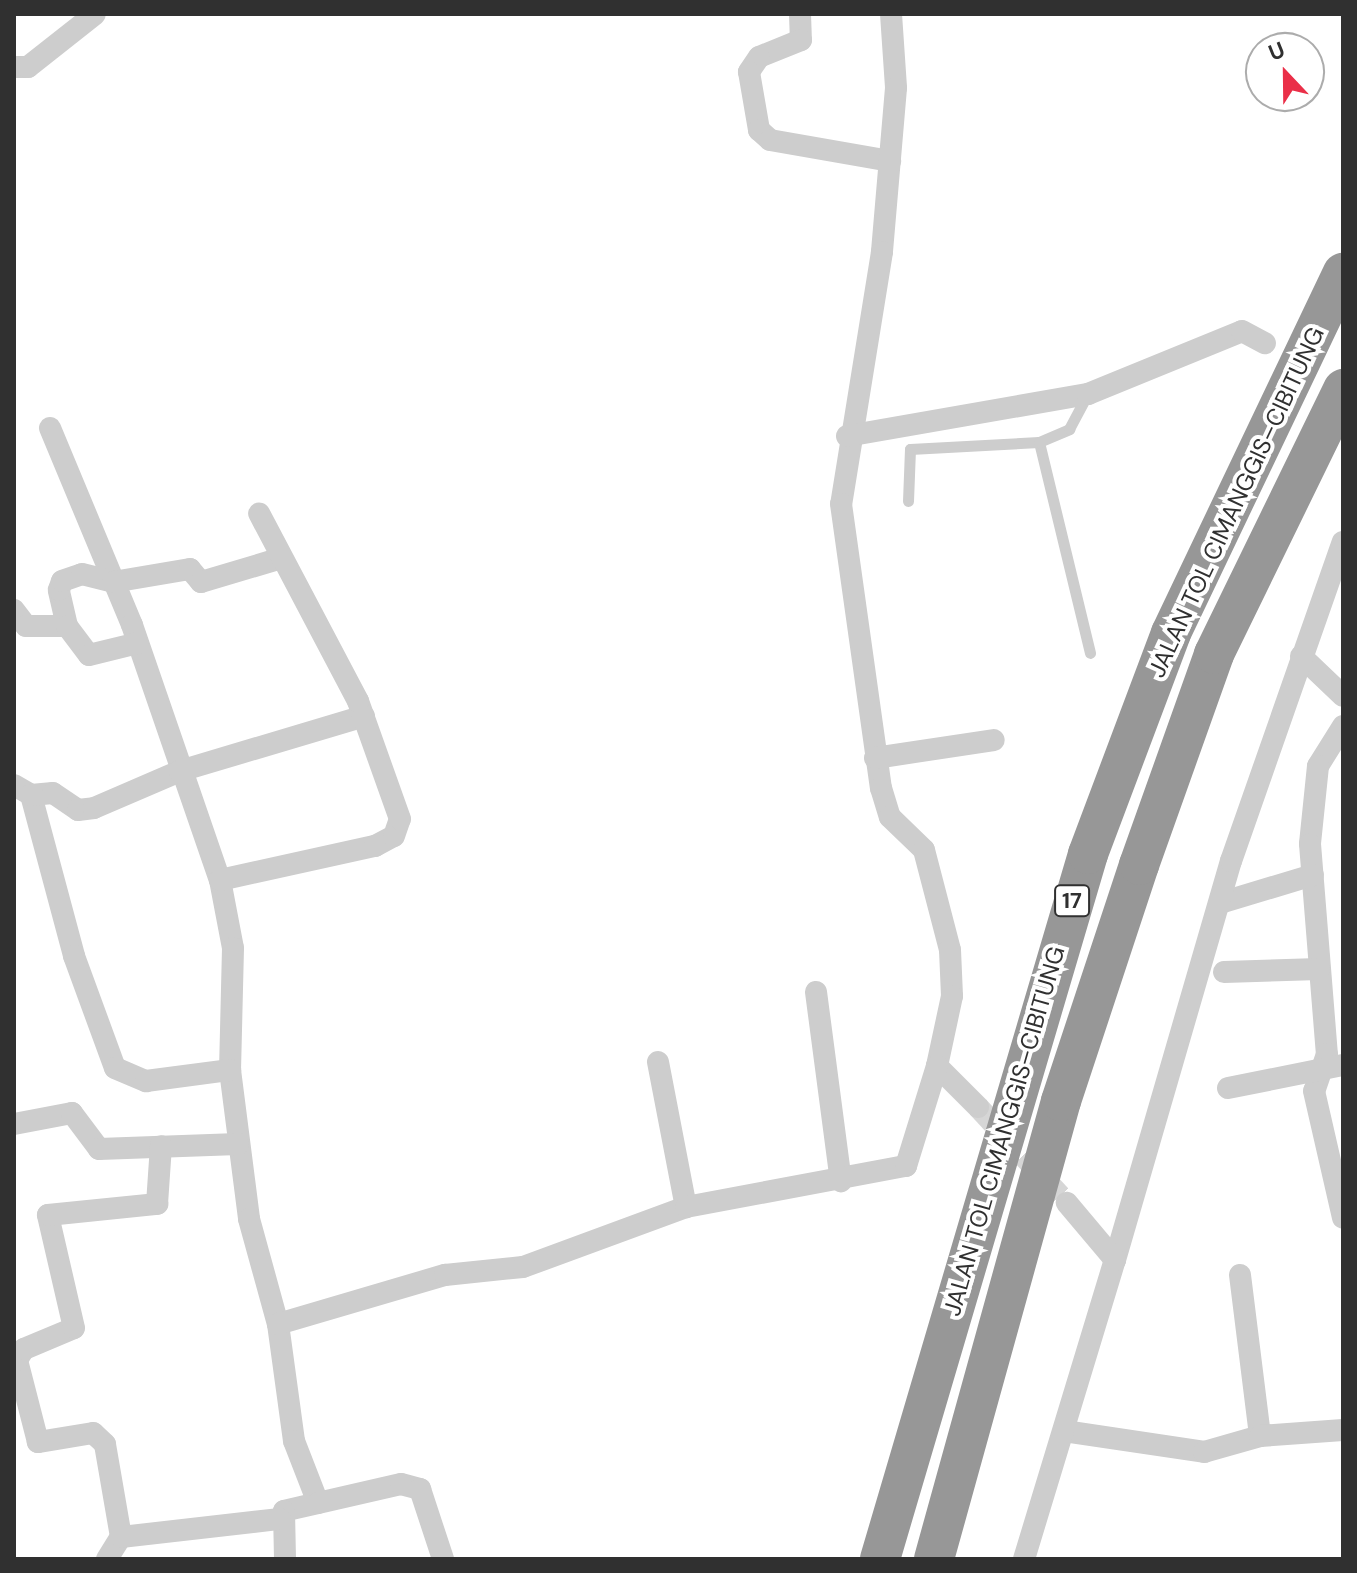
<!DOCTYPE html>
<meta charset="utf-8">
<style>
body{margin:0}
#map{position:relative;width:1357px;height:1573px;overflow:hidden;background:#fff;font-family:"DM Sans",sans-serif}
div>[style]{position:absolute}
.street-tunnel>*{height:22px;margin-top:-11px;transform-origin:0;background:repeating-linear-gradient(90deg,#d6d6d6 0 22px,transparent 0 33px)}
.lane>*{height:11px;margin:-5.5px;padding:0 5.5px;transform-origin:5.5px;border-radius:5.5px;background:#cdcdcd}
.street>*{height:22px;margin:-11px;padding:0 11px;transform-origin:11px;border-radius:11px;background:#cdcdcd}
.highway>*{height:40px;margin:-20px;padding:0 20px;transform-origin:20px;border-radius:20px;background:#979797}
span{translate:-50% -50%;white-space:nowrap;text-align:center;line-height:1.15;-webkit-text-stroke:8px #fff;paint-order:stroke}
.shield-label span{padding:2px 6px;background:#fff;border:2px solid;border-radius:6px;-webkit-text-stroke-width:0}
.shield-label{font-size:22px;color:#303030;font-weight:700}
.street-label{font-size:24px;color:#303030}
.frame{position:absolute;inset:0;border:16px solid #303030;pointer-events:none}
.north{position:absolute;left:1245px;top:32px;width:80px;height:80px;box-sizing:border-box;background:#fff;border:2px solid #acacac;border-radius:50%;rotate:338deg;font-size:22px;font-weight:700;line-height:32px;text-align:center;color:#303030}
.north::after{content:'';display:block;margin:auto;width:28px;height:36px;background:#ea2f48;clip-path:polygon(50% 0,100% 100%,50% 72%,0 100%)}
</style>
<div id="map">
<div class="street-tunnel">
<div style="left:978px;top:1107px;width:131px;rotate:47.2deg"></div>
</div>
<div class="lane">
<div style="left:1039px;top:442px;width:217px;rotate:76.4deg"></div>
<div style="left:908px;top:501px;width:52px;rotate:-87.8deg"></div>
<div style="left:910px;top:449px;width:129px;rotate:-3.1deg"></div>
<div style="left:1039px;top:442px;width:33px;rotate:-23deg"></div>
<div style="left:1069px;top:429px;width:38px;rotate:-62deg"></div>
</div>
<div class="street">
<div style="left:800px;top:14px;width:26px;rotate:88deg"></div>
<div style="left:801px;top:40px;width:45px;rotate:158deg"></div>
<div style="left:759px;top:57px;width:18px;rotate:124deg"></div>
<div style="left:749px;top:72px;width:59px;rotate:80.2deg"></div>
<div style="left:759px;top:130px;width:15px;rotate:42deg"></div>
<div style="left:770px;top:140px;width:122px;rotate:9.9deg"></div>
<div style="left:891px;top:14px;width:74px;rotate:86.1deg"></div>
<div style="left:896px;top:88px;width:165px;rotate:94.9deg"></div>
<div style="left:882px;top:252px;width:255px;rotate:99.2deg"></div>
<div style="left:841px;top:504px;width:287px;rotate:82deg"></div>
<div style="left:881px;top:788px;width:30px;rotate:73deg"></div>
<div style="left:890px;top:817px;width:47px;rotate:44.1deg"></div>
<div style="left:924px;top:850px;width:103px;rotate:75.4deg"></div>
<div style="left:950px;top:950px;width:46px;rotate:87.5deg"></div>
<div style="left:952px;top:996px;width:72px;rotate:102.1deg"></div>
<div style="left:937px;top:1066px;width:58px;rotate:45deg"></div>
<div style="left:14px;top:67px;width:14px"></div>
<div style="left:28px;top:67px;width:85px;rotate:-38.3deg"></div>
<div style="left:50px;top:428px;width:213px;rotate:67.4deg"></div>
<div style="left:132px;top:625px;width:270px;rotate:71deg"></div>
<div style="left:220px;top:880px;width:69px;rotate:79.2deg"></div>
<div style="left:233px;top:948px;width:122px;rotate:91.4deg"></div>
<div style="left:230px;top:1070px;width:150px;rotate:82.7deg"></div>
<div style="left:249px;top:1219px;width:109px;rotate:74.6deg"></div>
<div style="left:278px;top:1324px;width:118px;rotate:82.2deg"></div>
<div style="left:294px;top:1441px;width:66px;rotate:68.8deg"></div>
<div style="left:318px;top:1503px;width:35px;rotate:167deg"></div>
<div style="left:284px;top:1511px;width:48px;rotate:88.8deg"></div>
<div style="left:847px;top:436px;width:245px;rotate:-9.9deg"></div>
<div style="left:1088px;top:394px;width:166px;rotate:-22.2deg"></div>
<div style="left:1242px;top:331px;width:26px;rotate:28deg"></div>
<div style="left:14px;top:610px;width:20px;rotate:53deg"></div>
<div style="left:26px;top:626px;width:41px"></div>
<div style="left:67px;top:626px;width:37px;rotate:-103deg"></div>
<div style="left:59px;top:590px;width:9px;rotate:-72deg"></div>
<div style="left:62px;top:581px;width:21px;rotate:-19deg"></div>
<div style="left:82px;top:574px;width:32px;rotate:14deg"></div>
<div style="left:113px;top:582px;width:78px;rotate:-9.6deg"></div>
<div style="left:190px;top:569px;width:17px;rotate:50deg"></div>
<div style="left:201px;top:582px;width:80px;rotate:-16.6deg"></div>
<div style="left:67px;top:626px;width:36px;rotate:53deg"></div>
<div style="left:89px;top:655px;width:50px;rotate:-13.8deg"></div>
<div style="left:1301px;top:656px;width:58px;rotate:43.6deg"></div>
<div style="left:1343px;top:726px;width:47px;rotate:122deg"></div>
<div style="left:1318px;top:766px;width:78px;rotate:95.9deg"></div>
<div style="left:1310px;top:844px;width:211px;rotate:85.4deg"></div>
<div style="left:1327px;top:1054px;width:39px;rotate:109deg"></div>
<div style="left:1314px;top:1091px;width:130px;rotate:77.1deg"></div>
<div style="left:875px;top:758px;width:120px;rotate:-8.6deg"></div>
<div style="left:14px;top:785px;width:20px;rotate:30deg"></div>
<div style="left:31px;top:795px;width:167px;rotate:75deg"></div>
<div style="left:74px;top:956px;width:119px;rotate:69.9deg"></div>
<div style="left:115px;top:1068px;width:34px;rotate:23deg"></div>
<div style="left:146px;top:1081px;width:85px;rotate:-7.5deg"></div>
<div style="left:31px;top:795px;width:22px;rotate:-5deg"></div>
<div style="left:53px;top:793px;width:30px;rotate:34deg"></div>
<div style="left:78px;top:810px;width:16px;rotate:-7deg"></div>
<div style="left:94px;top:808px;width:94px;rotate:-23.3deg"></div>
<div style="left:180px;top:771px;width:192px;rotate:-16.6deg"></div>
<div style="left:220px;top:880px;width:159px;rotate:-12.4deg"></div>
<div style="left:375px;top:846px;width:21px;rotate:-28deg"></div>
<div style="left:394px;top:836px;width:18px;rotate:-71deg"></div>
<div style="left:400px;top:819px;width:125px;rotate:-109.6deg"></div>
<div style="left:358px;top:701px;width:212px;rotate:-117.8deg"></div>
<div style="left:1220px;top:903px;width:97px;rotate:-16.8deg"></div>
<div style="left:1224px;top:972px;width:95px;rotate:-1.8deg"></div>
<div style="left:816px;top:992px;width:191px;rotate:82.5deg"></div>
<div style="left:658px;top:1062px;width:148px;rotate:79.1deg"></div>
<div style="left:1228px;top:1088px;width:117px;rotate:-11.3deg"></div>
<div style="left:14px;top:1124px;width:59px;rotate:-10.7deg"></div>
<div style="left:72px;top:1113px;width:45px;rotate:53.1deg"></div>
<div style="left:99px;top:1149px;width:139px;rotate:-2.1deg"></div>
<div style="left:1115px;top:1260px;width:416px;rotate:-73.8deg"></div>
<div style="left:1231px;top:861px;width:338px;rotate:-70.7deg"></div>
<div style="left:1240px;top:1275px;width:162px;rotate:82.9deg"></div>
<div style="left:278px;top:1324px;width:174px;rotate:-16.4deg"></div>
<div style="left:445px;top:1275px;width:78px;rotate:-5.9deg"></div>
<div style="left:523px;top:1267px;width:174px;rotate:-20.2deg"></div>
<div style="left:686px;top:1207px;width:224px;rotate:-10.6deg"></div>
<div style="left:906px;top:1166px;width:105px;rotate:-72.8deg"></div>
<div style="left:1064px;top:1431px;width:142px;rotate:8.5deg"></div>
<div style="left:1204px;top:1452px;width:58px;rotate:-15.9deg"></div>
<div style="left:1260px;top:1436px;width:83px;rotate:-4.1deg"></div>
<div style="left:318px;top:1503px;width:85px;rotate:-12.9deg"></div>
<div style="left:401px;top:1484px;width:20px;rotate:15deg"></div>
<div style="left:420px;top:1489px;width:74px;rotate:71.8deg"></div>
<div style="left:121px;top:1537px;width:160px;rotate:-6.5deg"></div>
<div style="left:107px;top:1559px;width:26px;rotate:-58deg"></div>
<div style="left:121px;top:1537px;width:94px;rotate:-99.8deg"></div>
<div style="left:105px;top:1444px;width:16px;rotate:-137deg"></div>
<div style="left:93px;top:1433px;width:56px;rotate:170.7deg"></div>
<div style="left:38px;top:1442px;width:85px;rotate:-104.4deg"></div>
<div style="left:17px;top:1360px;width:13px;rotate:-58deg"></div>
<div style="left:24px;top:1349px;width:54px;rotate:-22.8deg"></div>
<div style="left:74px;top:1328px;width:116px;rotate:-103deg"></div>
<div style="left:48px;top:1215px;width:110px;rotate:-5.8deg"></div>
<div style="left:157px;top:1204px;width:58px;rotate:-86.1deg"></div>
<div style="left:1024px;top:1559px;width:313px;rotate:-73.1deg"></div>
<div style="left:1115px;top:1260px;width:75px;rotate:-130.1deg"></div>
</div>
<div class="highway">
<div style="left:880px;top:1559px;width:735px;rotate:-73.56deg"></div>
<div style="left:1088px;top:854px;width:236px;rotate:-69.4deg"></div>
<div style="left:1171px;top:633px;width:399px;rotate:-64.5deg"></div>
<div style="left:934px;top:1559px;width:475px;rotate:-74.5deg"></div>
<div style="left:1061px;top:1101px;width:249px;rotate:-71.7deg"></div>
<div style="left:1139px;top:865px;width:224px;rotate:-70.4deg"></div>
<div style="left:1214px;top:654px;width:295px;rotate:-64deg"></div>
</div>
<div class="shield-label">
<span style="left:1072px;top:901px">17</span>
</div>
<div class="street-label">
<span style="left:1236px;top:502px;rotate:-65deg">JALAN TOL CIMANGGIS–CIBITUNG</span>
<span style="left:1004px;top:1131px;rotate:-74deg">JALAN TOL CIMANGGIS–CIBITUNG</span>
</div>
<div class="frame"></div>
<div class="north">U</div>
</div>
